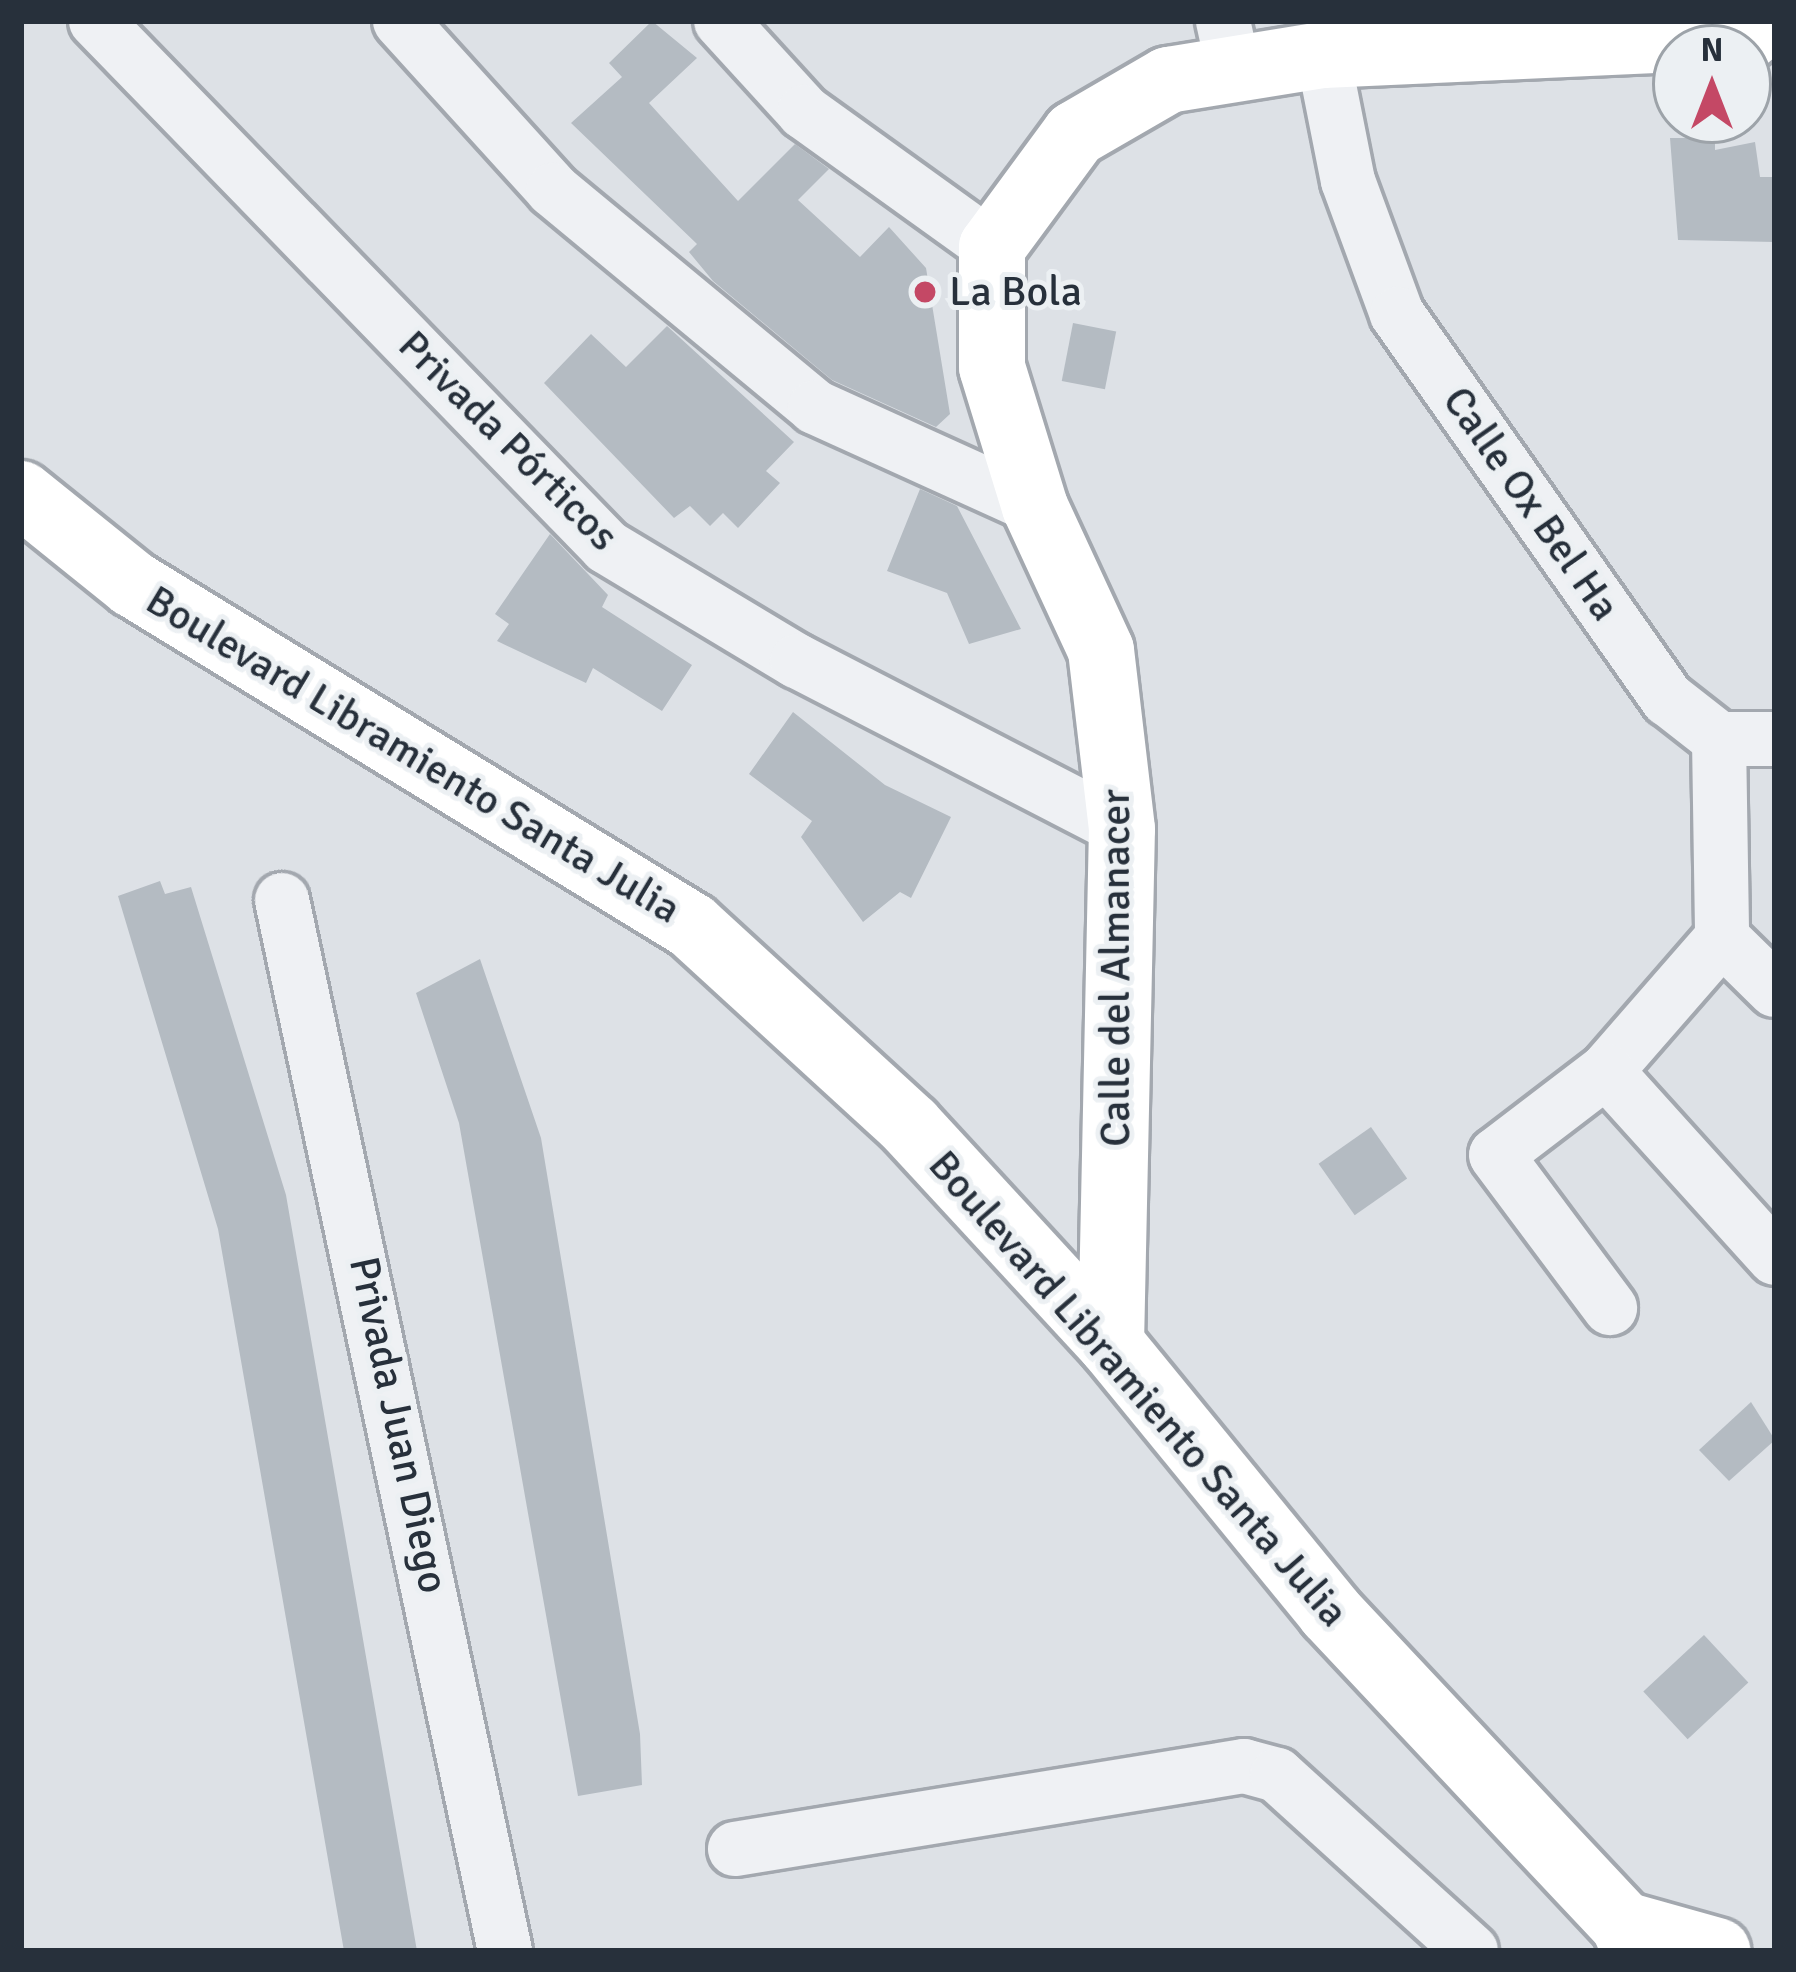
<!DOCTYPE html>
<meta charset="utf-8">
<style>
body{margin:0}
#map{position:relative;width:1796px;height:1972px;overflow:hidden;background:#dde1e6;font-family:Signika,sans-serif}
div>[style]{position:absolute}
.building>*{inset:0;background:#b4bbc2;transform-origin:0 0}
.roads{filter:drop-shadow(3px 0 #a3a8af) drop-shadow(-3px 0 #a3a8af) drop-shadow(0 3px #a3a8af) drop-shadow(0 -3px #a3a8af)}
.minor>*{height:54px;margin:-27px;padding:0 27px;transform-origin:27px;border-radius:27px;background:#eff1f4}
.major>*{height:66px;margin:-33px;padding:0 33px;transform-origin:33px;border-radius:33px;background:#fff}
.dots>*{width:33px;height:33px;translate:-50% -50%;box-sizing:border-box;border:6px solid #ecf0f3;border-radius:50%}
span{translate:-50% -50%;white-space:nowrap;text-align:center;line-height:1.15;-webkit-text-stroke:10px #ecf0f3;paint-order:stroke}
.poi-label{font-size:42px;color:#27303b}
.left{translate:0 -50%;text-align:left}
.street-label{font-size:42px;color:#27303b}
.frame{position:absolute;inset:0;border:24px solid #27303b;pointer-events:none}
.north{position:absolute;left:1652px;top:24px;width:120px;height:120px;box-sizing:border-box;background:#ecf0f3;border:3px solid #9da3a9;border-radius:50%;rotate:0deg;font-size:33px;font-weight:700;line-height:48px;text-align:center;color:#27303b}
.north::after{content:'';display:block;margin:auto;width:42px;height:54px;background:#c44865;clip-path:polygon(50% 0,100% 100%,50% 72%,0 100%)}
</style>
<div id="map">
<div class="building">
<div style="clip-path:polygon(652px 21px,697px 58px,649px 103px,738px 201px,795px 144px,829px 169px,798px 200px,860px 257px,889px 227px,926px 268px,950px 414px,936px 427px,832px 380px,713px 281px,689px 252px,697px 244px,571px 123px,622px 77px,609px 63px)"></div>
<div style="clip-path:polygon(1670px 138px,1715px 138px,1715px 150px,1755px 142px,1760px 177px,1775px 177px,1775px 242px,1678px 240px)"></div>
<div style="left:1073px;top:323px;width:44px;height:59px;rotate:11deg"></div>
<div style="clip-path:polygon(667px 326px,794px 442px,766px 471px,780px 483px,738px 528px,723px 513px,710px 526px,690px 506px,674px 518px,544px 383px,591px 334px,626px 367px)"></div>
<div style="clip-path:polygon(920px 489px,957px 506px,1021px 629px,969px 644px,947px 593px,887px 571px)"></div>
<div style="clip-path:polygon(550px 534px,608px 595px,602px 607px,692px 665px,662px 711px,593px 668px,586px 683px,497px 641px,509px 624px,495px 614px)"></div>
<div style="clip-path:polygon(793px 712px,885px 785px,951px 817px,911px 898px,900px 892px,863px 922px,801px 837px,812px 821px,749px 774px)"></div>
<div style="clip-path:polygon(160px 881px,165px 894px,191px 887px,286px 1195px,417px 1951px,344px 1951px,218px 1229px,118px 896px)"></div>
<div style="clip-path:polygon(480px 959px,541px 1138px,640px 1734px,642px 1785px,578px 1796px,459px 1123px,416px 993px)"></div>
<div style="left:1371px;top:1127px;width:63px;height:64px;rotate:55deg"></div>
<div style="clip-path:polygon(1751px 1402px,1775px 1440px,1729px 1481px,1699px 1450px)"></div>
<div style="left:1704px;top:1635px;width:65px;height:83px;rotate:47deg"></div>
</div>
<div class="roads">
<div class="minor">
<div style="left:96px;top:21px;width:733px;rotate:45.83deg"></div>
<div style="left:607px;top:547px;width:222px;rotate:31deg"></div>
<div style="left:797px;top:661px;width:366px;rotate:27.3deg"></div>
<div style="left:400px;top:21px;width:228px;rotate:47.8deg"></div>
<div style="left:553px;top:190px;width:340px;rotate:39.6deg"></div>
<div style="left:815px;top:407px;width:242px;rotate:24.4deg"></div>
<div style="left:721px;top:21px;width:123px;rotate:47.6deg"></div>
<div style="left:804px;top:112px;width:231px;rotate:35.7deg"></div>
<div style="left:1223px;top:21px;width:46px;rotate:77.5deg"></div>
<div style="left:1323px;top:55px;width:128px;rotate:78.8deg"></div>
<div style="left:1348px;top:181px;width:142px;rotate:69.8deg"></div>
<div style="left:1397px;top:314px;width:471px;rotate:54.9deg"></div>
<div style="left:1668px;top:699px;width:65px;rotate:38.1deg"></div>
<div style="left:1719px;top:739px;width:199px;rotate:89.1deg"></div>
<div style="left:1722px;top:938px;width:176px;rotate:131.1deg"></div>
<div style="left:1606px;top:1071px;width:138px;rotate:142.6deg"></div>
<div style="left:1496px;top:1155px;width:191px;rotate:53.3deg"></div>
<div style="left:1719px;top:739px;width:56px"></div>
<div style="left:282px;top:900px;width:1074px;rotate:78.02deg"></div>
<div style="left:1722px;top:938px;width:74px;rotate:44.5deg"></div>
<div style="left:1606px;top:1071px;width:252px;rotate:47.9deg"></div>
<div style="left:735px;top:1849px;width:516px;rotate:-9.26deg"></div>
<div style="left:1244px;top:1766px;width:34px;rotate:15deg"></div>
<div style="left:1277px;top:1775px;width:262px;rotate:42.2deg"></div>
</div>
<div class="major">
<div style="left:21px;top:494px;width:144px;rotate:38.8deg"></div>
<div style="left:133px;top:584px;width:655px;rotate:31.46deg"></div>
<div style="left:692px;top:926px;width:296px;rotate:42.5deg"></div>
<div style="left:910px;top:1126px;width:297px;rotate:47.3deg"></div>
<div style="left:1111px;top:1344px;width:346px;rotate:50.7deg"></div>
<div style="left:1330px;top:1612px;width:429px;rotate:46.8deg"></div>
<div style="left:1624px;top:1925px;width:28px;rotate:67deg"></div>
<div style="left:1111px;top:1344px;width:515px;rotate:-88.78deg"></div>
<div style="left:1122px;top:829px;width:180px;rotate:-96.7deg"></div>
<div style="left:1101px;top:650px;width:157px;rotate:-114.8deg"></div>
<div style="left:1035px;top:507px;width:146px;rotate:-107.1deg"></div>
<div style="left:992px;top:367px;width:120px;rotate:-90deg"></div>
<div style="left:992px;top:247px;width:140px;rotate:-53.7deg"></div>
<div style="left:1075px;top:134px;width:108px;rotate:-30.1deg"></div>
<div style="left:1168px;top:80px;width:157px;rotate:-9.2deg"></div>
<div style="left:1323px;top:55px;width:426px;rotate:-2.6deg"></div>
<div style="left:1749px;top:36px;width:15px;rotate:-101deg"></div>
<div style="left:1624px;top:1925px;width:97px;rotate:15.6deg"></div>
</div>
</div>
<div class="dots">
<div style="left:925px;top:292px;background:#c44865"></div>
</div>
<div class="poi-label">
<span class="left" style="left:949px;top:292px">La Bola</span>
</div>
<div class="street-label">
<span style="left:508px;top:441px;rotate:45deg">Privada Pórticos</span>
<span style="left:1531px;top:504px;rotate:55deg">Calle Ox Bel Ha</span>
<span style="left:413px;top:755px;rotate:31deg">Boulevard Libramiento Santa Julia</span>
<span style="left:1116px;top:968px;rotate:-90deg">Calle del Almanacer</span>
<span style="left:1138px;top:1389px;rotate:49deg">Boulevard Libramiento Santa Julia</span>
<span style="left:398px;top:1425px;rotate:78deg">Privada Juan Diego</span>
</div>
<div class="frame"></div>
<div class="north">N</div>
</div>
